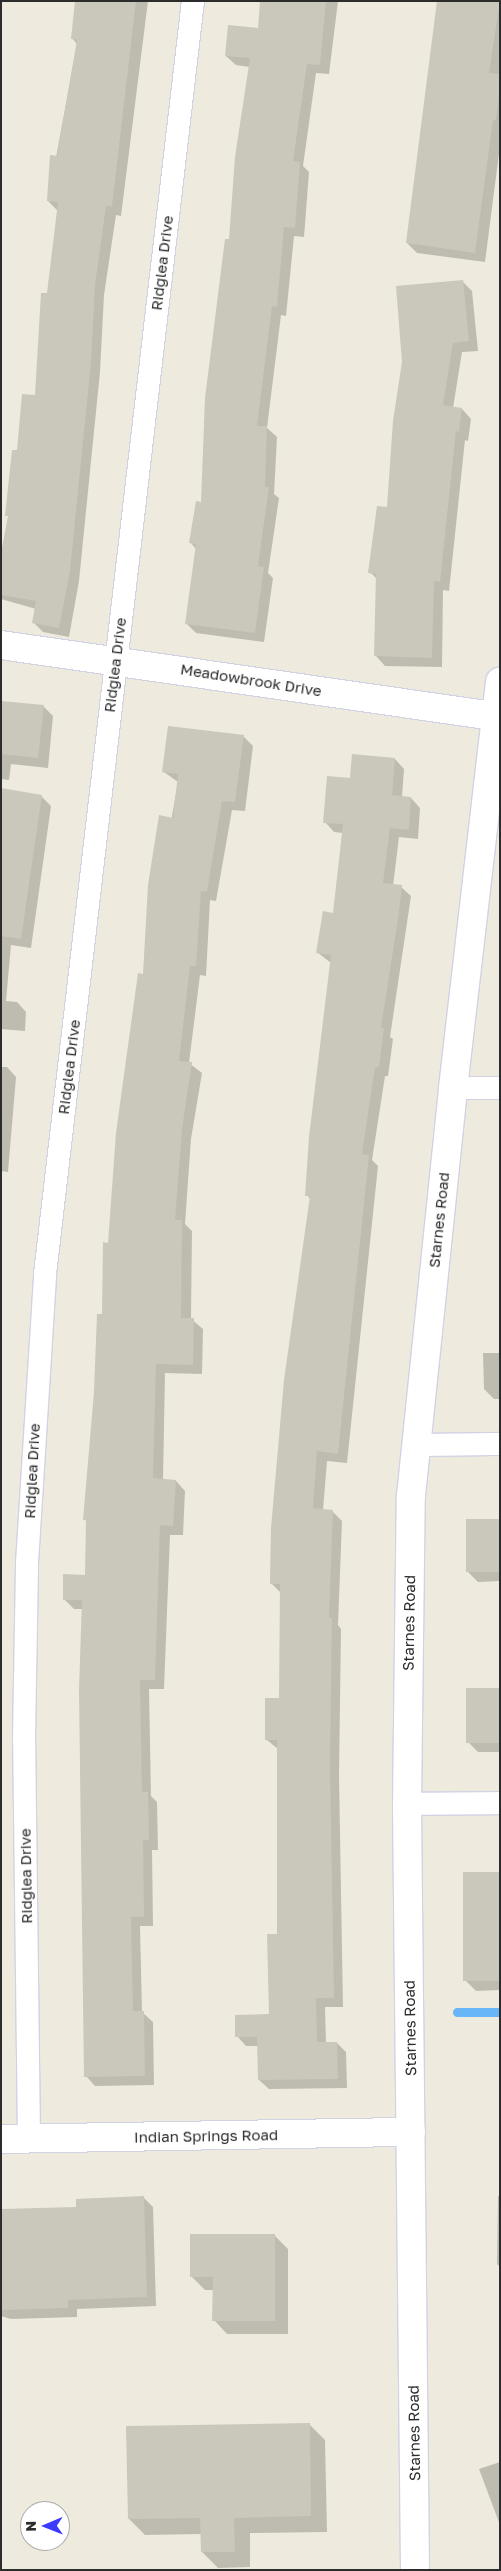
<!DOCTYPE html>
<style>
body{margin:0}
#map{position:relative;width:501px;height:2571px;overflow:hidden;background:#eeeadd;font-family:"Golos Text",sans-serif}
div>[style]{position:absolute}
.shadow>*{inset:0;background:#0003}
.stream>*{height:9px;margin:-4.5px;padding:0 4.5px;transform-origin:4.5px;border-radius:4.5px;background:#68b5f8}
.building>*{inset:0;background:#c9c8bb;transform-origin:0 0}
.roads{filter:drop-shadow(1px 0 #d2d2e5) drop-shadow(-1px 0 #d2d2e5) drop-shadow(0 1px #d2d2e5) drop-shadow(0 -1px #d2d2e5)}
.minor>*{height:22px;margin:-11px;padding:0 11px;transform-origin:11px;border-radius:11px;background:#fff}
.tertiary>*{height:28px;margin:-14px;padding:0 14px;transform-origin:14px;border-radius:14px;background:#fff}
.secondary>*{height:28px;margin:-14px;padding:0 14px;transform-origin:14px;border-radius:14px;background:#fff}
span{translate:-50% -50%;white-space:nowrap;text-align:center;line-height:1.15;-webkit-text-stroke:4.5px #fff;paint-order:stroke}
.street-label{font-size:15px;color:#2c2c2c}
.frame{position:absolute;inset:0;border:2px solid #2c2c2c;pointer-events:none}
.north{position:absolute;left:20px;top:2501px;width:50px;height:50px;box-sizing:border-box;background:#fff;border:1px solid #ababab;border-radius:50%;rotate:269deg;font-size:14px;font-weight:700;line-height:20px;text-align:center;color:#2c2c2c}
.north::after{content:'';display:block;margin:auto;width:18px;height:22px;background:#3c39ff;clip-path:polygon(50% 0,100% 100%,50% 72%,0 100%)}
</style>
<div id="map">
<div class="shadow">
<div style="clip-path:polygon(76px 1px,148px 1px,121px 216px,116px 215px,104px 295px,100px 372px,79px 581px,69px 637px,43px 632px,33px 622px,36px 609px,1px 599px,1px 560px,19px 452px,36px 396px,58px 211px,48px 201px,77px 44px,72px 38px)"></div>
<div style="clip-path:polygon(261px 1px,338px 1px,329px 74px,316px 73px,303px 166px,309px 172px,304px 237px,294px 236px,286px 316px,281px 315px,267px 428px,277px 437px,274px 494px,279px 498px,268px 573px,273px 578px,264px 642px,196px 633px,186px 623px,196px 549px,191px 543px,202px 503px,250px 67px,236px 65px,226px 56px,259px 29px)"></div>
<div style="clip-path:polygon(500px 1px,500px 146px,485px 262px,417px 253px,407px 243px)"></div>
<div style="clip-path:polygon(462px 281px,472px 291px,478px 351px,462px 352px,453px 408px,462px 409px,471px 419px,468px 441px,465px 440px,449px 591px,443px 590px,442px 667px,385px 666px,376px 656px,378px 580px,370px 572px)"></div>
<div style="clip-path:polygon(1px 702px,43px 706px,53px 716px,48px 768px,11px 764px,9px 780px,1px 779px)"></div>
<div style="clip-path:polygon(243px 736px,253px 746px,245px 811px,232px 810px,216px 901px,210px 900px,206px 976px,200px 975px,189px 1063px,202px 1073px,191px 1139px,185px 1224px,192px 1231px,191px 1319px,203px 1329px,202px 1374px,165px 1373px,163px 1480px,176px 1481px,185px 1491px,183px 1535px,170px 1535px,164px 1689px,149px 1689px,151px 1796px,157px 1802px,158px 1850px,152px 1850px,153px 1926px,140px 1926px,142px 2012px,153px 2022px,154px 2085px,95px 2086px,86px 2076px,82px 1609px,74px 1609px,64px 1599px,86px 1576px,87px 1522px,85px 1520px,109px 1244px,144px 975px,178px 782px,164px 772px)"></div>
<div style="clip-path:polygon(395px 759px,404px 769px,402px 797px,411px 798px,420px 808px,418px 839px,399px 837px,393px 886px,401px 887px,411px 896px,390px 1037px,393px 1039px,388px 1076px,385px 1076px,372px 1160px,378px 1166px,347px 1463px,327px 1461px,323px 1510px,332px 1511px,342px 1521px,338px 1625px,341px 1629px,339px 1775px,343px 2007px,325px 2007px,326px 2043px,337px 2043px,346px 2052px,347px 2088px,269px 2089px,259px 2080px,259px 2046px,246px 2046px,237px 2036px,270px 2015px,278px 1935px,278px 1749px,267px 1740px,280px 1699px,281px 1593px,271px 1583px,311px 1200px,307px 1195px,331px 963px,317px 952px,334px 914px,343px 833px,334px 832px,325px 822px,351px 779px)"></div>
<div style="clip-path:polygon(1px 789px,41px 796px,51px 806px,31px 948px,11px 945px,6px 1001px,17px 1002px,26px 1012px,25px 1031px,1px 1029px)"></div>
<div style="clip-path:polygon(1px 1067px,7px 1067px,16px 1077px,8px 1172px,1px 1171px)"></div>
<div style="clip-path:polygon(483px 1353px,500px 1353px,500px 1399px,494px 1399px,484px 1389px)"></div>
<div style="clip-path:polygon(500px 1520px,500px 1581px,478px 1582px,468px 1572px)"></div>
<div style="clip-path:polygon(500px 1689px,500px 1752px,478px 1752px,468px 1742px)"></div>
<div style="clip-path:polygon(500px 1874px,500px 1990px,476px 1991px,466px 1981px)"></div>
<div style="clip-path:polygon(498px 2196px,500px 2196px,500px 2267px,497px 2264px)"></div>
<div style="clip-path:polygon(143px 2197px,153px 2207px,156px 2306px,77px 2309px,77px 2317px,11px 2319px,1px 2316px,1px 2210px,77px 2208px)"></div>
<div style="clip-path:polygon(274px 2235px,288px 2249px,288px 2334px,227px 2334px,214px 2320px,214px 2290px,205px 2290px,191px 2276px)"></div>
<div style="clip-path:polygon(309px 2424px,325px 2440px,327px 2532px,250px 2533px,250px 2567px,218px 2568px,202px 2552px,201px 2534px,145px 2535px,129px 2519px)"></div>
<div style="clip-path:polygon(500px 2462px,500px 2525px,479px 2469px)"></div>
</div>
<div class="stream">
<div style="left:457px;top:2012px;width:43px"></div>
</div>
<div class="building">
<div style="clip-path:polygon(75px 1px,136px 1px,112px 206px,106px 206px,95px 285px,91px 362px,70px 571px,59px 628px,32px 623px,36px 601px,1px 595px,1px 553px,8px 516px,5px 516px,12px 450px,17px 450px,22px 394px,35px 395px,41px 293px,47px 293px,58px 202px,47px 201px,50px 155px,57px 156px,77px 40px,71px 39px)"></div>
<div style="clip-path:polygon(260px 1px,326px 1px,320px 65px,307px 64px,293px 161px,300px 162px,295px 228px,284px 227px,277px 307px,272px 306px,257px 426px,267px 426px,265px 487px,269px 487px,258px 566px,264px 567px,255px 633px,185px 624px,196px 544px,189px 543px,196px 501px,201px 502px,205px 398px,225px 239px,229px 239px,235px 157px,250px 58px,225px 56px,228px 25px,258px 28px)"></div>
<div style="clip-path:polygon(437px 1px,500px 1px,489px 73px,500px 74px,500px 88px,496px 120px,493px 120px,475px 253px,406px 243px)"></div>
<div style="clip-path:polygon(463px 280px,469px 341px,453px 343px,443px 405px,462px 408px,459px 432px,456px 431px,440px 582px,434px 581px,432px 658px,374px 656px,376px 574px,368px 573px,377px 506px,387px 507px,393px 421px,402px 362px,396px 286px)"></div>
<div style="clip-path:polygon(1px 701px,44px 705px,38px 758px,1px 754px)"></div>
<div style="clip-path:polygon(168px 726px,244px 735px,235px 802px,222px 801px,207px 892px,201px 891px,196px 966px,190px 966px,179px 1061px,192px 1062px,182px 1129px,175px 1220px,182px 1220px,181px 1318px,194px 1318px,193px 1365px,156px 1364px,153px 1478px,176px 1480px,173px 1526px,160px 1525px,155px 1680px,140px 1680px,142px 1792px,148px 1792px,149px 1840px,143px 1840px,144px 1917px,131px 1917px,133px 2011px,144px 2011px,145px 2076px,84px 2077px,79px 1690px,82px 1600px,63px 1600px,63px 1574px,85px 1575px,86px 1520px,83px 1520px,94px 1392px,97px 1314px,102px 1314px,103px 1242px,108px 1243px,116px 1133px,138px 973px,143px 974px,148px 885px,159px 815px,173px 818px,178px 774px,162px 772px)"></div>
<div style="clip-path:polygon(352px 754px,395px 758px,392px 795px,411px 797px,409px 830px,390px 828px,383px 883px,402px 885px,399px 912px,381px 1028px,384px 1028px,379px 1067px,375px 1067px,362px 1154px,369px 1155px,338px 1454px,317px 1451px,313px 1508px,333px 1510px,329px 1618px,332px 1618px,330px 1764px,334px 1998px,316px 1998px,317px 2042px,337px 2042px,338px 2079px,258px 2080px,257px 2037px,235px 2037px,235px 2015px,269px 2014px,267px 1934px,277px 1934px,277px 1740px,265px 1740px,265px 1698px,279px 1698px,280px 1584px,270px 1584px,271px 1528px,284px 1380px,310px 1196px,305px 1196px,309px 1137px,331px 955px,316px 953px,323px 911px,333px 913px,343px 824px,323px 823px,327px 776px,350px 778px)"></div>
<div style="clip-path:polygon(1px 788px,42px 795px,21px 939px,1px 936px)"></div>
<div style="left:466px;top:1519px;width:34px;height:53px"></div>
<div style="left:466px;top:1688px;width:34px;height:55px"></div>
<div style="left:500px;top:1872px;width:109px;height:37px;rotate:90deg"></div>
<div style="clip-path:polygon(144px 2196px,147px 2297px,68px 2300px,68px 2308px,1px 2310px,1px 2209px,76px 2207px,76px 2199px)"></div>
<div style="clip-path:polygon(190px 2234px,275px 2234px,275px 2321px,212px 2321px,213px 2277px,190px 2277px)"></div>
<div style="clip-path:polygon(310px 2423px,311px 2516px,234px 2518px,235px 2552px,201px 2552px,200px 2518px,128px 2519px,126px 2426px)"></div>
</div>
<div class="roads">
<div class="minor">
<div style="left:453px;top:1088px;width:47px"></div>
<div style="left:416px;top:1445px;width:84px;rotate:-0.7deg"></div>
<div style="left:407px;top:1804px;width:93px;rotate:-0.6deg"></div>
<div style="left:29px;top:2139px;width:401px;rotate:-90.7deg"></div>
<div style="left:24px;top:1738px;width:175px;rotate:-89deg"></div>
<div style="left:27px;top:1563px;width:290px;rotate:-86.4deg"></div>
<div style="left:45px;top:1274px;width:1282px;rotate:-83.37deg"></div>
</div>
<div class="tertiary">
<div style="left:1px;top:645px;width:504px;rotate:8.21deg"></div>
<div style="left:1px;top:2139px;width:410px;rotate:-1deg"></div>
</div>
<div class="secondary">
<div style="left:415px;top:2570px;width:766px;rotate:-90.6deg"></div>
<div style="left:407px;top:1804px;width:308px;rotate:-89.3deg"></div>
<div style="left:411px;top:1496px;width:410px;rotate:-84.1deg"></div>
<div style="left:453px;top:1088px;width:409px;rotate:-83.4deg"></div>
</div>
</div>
<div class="street-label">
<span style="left:162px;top:263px;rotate:-83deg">Ridglea Drive</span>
<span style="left:115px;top:665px;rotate:-83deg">Ridglea Drive</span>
<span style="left:251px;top:680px;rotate:9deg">Meadowbrook Drive</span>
<span style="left:69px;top:1067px;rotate:-83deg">Ridglea Drive</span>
<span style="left:439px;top:1220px;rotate:-84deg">Starnes Road</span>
<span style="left:32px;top:1471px;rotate:-87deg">Ridglea Drive</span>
<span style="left:409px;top:1623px;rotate:-89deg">Starnes Road</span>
<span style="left:26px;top:1876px;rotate:-91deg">Ridglea Drive</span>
<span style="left:410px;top:2028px;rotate:-91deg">Starnes Road</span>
<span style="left:206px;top:2136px;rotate:-1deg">Indian Springs Road</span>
<span style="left:414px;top:2433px;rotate:-91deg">Starnes Road</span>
</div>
<div class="frame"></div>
<div class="north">N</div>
</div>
